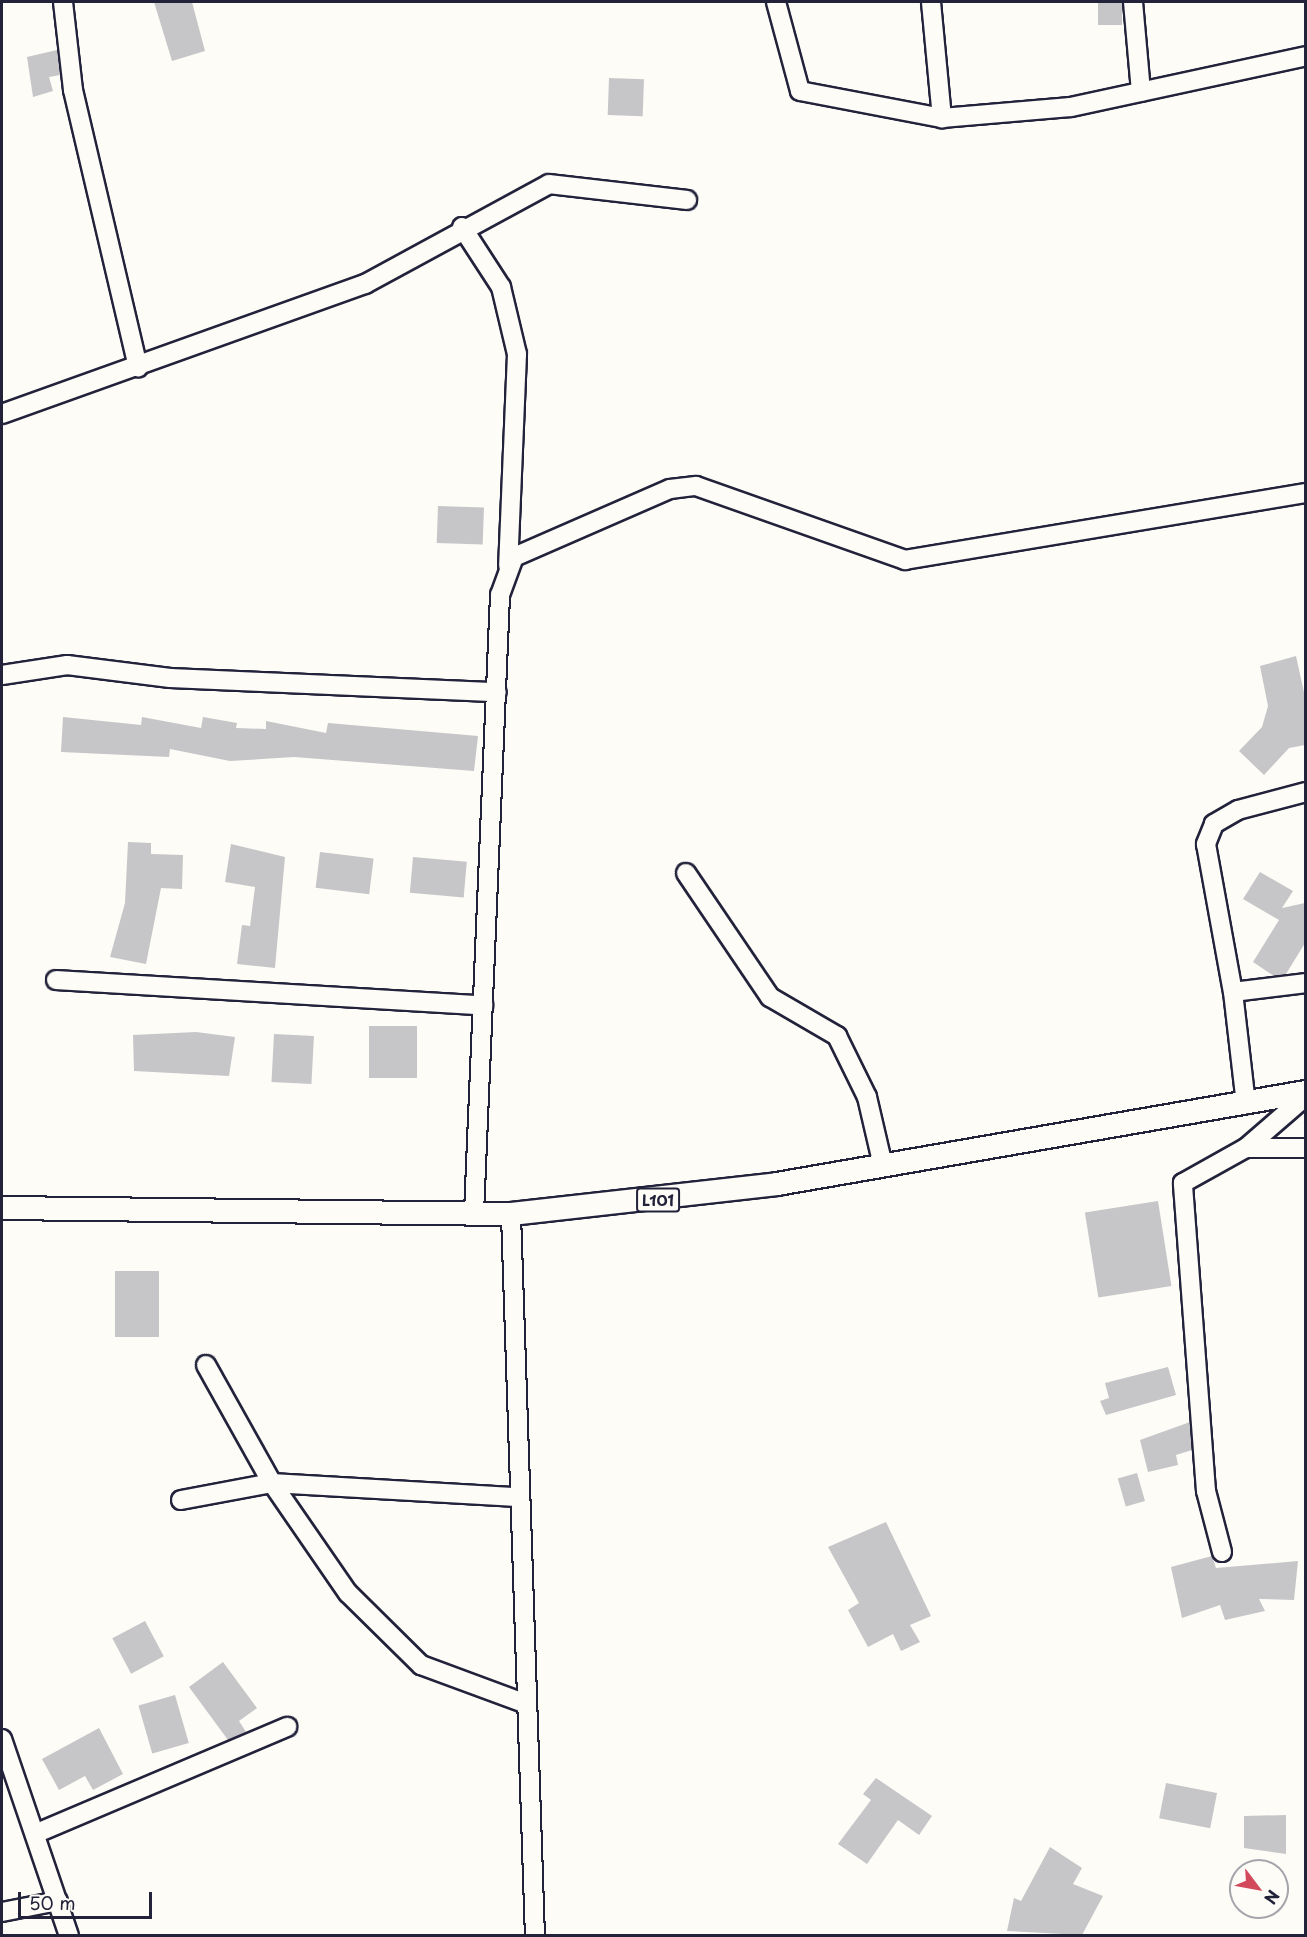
<!DOCTYPE html>
<style>
body{margin:0}
#map{position:relative;width:1307px;height:1937px;overflow:hidden;background:#fdfcf7;font-family:"Playpen Sans",sans-serif}
div>[style]{position:absolute}
.building>*{inset:0;background:#c6c6c8;transform-origin:0 0}
.roads{filter:drop-shadow(2px 0 #22223b) drop-shadow(-2px 0 #22223b) drop-shadow(0 2px #22223b) drop-shadow(0 -2px #22223b)}
.minor>*{height:18px;margin:-9px;padding:0 9px;transform-origin:9px;border-radius:9px;background:#fdfcf7}
.major>*{height:22px;margin:-11px;padding:0 11px;transform-origin:11px;border-radius:11px;background:#fdfcf7}
span{translate:-50% -50%;white-space:nowrap;text-align:center;line-height:1.15;-webkit-text-stroke:4.5px #fdfcf7;paint-order:stroke}
.shield-label span{padding:2px 4px;background:#fdfcf7;border:2px solid;border-radius:4px;-webkit-text-stroke-width:0}
.shield-label{font-size:15px;color:#22223b;font-weight:700}
.frame{position:absolute;inset:0;border:3px solid #22223b;pointer-events:none}
.north{position:absolute;left:1229px;top:1859px;width:60px;height:60px;box-sizing:border-box;background:#fdfcf7;border:2px solid #a5a5ac;border-radius:50%;rotate:122deg;font-size:16px;font-weight:700;line-height:24px;text-align:center;color:#22223b}
.north::after{content:'';display:block;margin:auto;width:21px;height:27px;background:#d1495b;clip-path:polygon(50% 0,100% 100%,50% 72%,0 100%)}
.scale{position:absolute;left:18px;top:1892px;width:134px;height:27px;box-sizing:border-box;border:3px solid #22223b;border-top:0;padding-left:8px;font-size:18px;line-height:21px;white-space:nowrap;color:#22223b;-webkit-text-stroke:4px #fdfcf7;paint-order:stroke}
</style>
<div id="map">
<div class="building">
<div style="clip-path:polygon(154px 2px,192px 2px,205px 51px,172px 61px)"></div>
<div style="left:1098px;top:2px;width:24px;height:23px"></div>
<div style="clip-path:polygon(57px 50px,60px 75px,49px 77px,53px 91px,33px 97px,27px 57px)"></div>
<div style="left:609px;top:78px;width:35px;height:37px;rotate:2deg"></div>
<div style="left:438px;top:506px;width:46px;height:37px;rotate:2deg"></div>
<div style="clip-path:polygon(1296px 656px,1305px 697px,1305px 745px,1289px 748px,1264px 775px,1239px 751px,1262px 727px,1268px 706px,1260px 666px)"></div>
<div style="clip-path:polygon(63px 717px,141px 725px,142px 717px,201px 728px,203px 717px,237px 723px,236px 728px,266px 729px,266px 721px,326px 733px,328px 723px,478px 736px,474px 771px,294px 757px,230px 761px,170px 749px,169px 757px,61px 752px)"></div>
<div style="clip-path:polygon(128px 842px,151px 843px,151px 854px,183px 855px,182px 889px,161px 888px,146px 964px,110px 957px,125px 903px)"></div>
<div style="clip-path:polygon(231px 844px,285px 857px,275px 968px,237px 964px,242px 925px,250px 926px,255px 887px,225px 882px)"></div>
<div style="left:320px;top:852px;width:54px;height:36px;rotate:7deg"></div>
<div style="left:413px;top:857px;width:54px;height:36px;rotate:5deg"></div>
<div style="clip-path:polygon(1260px 872px,1293px 891px,1282px 908px,1305px 903px,1305px 943px,1286px 974px,1274px 976px,1253px 962px,1279px 920px,1243px 899px)"></div>
<div style="left:417px;top:1026px;width:52px;height:48px;rotate:90deg"></div>
<div style="clip-path:polygon(196px 1032px,235px 1037px,229px 1076px,134px 1071px,133px 1035px)"></div>
<div style="left:274px;top:1034px;width:40px;height:48px;rotate:3deg"></div>
<div style="left:1158px;top:1201px;width:86px;height:74px;rotate:81deg"></div>
<div style="left:115px;top:1271px;width:44px;height:66px"></div>
<div style="clip-path:polygon(1168px 1367px,1176px 1395px,1106px 1415px,1100px 1401px,1109px 1398px,1105px 1383px)"></div>
<div style="clip-path:polygon(1190px 1422px,1192px 1450px,1176px 1455px,1178px 1465px,1148px 1472px,1140px 1440px)"></div>
<div style="left:1137px;top:1473px;width:29px;height:20px;rotate:74deg"></div>
<div style="clip-path:polygon(886px 1522px,931px 1616px,910px 1625px,920px 1642px,901px 1651px,893px 1634px,868px 1647px,848px 1610px,859px 1603px,828px 1547px)"></div>
<div style="clip-path:polygon(1212px 1556px,1216px 1568px,1298px 1561px,1294px 1600px,1259px 1599px,1265px 1611px,1225px 1620px,1220px 1605px,1182px 1618px,1171px 1567px)"></div>
<div style="left:145px;top:1621px;width:40px;height:37px;rotate:62deg"></div>
<div style="clip-path:polygon(223px 1662px,257px 1708px,239px 1721px,246px 1732px,228px 1740px,189px 1687px)"></div>
<div style="left:175px;top:1695px;width:50px;height:38px;rotate:74deg"></div>
<div style="clip-path:polygon(99px 1728px,123px 1774px,93px 1790px,85px 1776px,59px 1790px,42px 1759px)"></div>
<div style="clip-path:polygon(876px 1778px,932px 1816px,919px 1835px,898px 1820px,867px 1864px,838px 1844px,871px 1800px,863px 1794px)"></div>
<div style="left:1166px;top:1783px;width:52px;height:36px;rotate:11deg"></div>
<div style="clip-path:polygon(1286px 1815px,1286px 1854px,1244px 1848px,1244px 1816px)"></div>
<div style="clip-path:polygon(1050px 1847px,1082px 1868px,1073px 1884px,1103px 1896px,1082px 1935px,1007px 1931px,1014px 1898px,1021px 1901px)"></div>
</div>
<div class="roads">
<div class="minor">
<div style="left:63px;top:2px;width:89px;rotate:83.5deg"></div>
<div style="left:73px;top:90px;width:285px;rotate:76.8deg"></div>
<div style="left:776px;top:2px;width:92px;rotate:74.9deg"></div>
<div style="left:800px;top:91px;width:145px;rotate:10.8deg"></div>
<div style="left:942px;top:118px;width:129px;rotate:-4.9deg"></div>
<div style="left:1071px;top:107px;width:240px;rotate:-12.2deg"></div>
<div style="left:931px;top:2px;width:117px;rotate:84.6deg"></div>
<div style="left:1133px;top:2px;width:90px;rotate:84.9deg"></div>
<div style="left:462px;top:227px;width:72px;rotate:57deg"></div>
<div style="left:501px;top:287px;width:69px;rotate:76.6deg"></div>
<div style="left:517px;top:354px;width:212px;rotate:92.4deg"></div>
<div style="left:2px;top:414px;width:386px;rotate:-19.7deg"></div>
<div style="left:365px;top:284px;width:209px;rotate:-28.5deg"></div>
<div style="left:549px;top:184px;width:139px;rotate:6.6deg"></div>
<div style="left:2px;top:675px;width:66px;rotate:-8.7deg"></div>
<div style="left:67px;top:665px;width:104px;rotate:7.2deg"></div>
<div style="left:170px;top:678px;width:327px;rotate:2.5deg"></div>
<div style="left:1306px;top:792px;width:70px;rotate:165.2deg"></div>
<div style="left:1238px;top:810px;width:28px;rotate:150deg"></div>
<div style="left:1214px;top:824px;width:22px;rotate:112deg"></div>
<div style="left:1206px;top:844px;width:150px;rotate:79.7deg"></div>
<div style="left:1233px;top:992px;width:74px;rotate:-7deg"></div>
<div style="left:686px;top:873px;width:150px;rotate:55.9deg"></div>
<div style="left:770px;top:997px;width:78px;rotate:30.2deg"></div>
<div style="left:837px;top:1036px;width:68px;rotate:63.8deg"></div>
<div style="left:867px;top:1097px;width:71px;rotate:76.9deg"></div>
<div style="left:56px;top:980px;width:428px;rotate:3.4deg"></div>
<div style="left:1233px;top:992px;width:113px;rotate:83.4deg"></div>
<div style="left:1246px;top:1148px;width:60px"></div>
<div style="left:474px;top:1213px;width:619px;rotate:-87.59deg"></div>
<div style="left:500px;top:595px;width:40px;rotate:-69.8deg"></div>
<div style="left:514px;top:557px;width:170px;rotate:-23.6deg"></div>
<div style="left:670px;top:489px;width:26px;rotate:-7deg"></div>
<div style="left:696px;top:486px;width:222px;rotate:19.5deg"></div>
<div style="left:905px;top:560px;width:407px;rotate:-9.5deg"></div>
<div style="left:511px;top:1214px;width:722px;rotate:88.1deg"></div>
<div style="left:206px;top:1365px;width:135px;rotate:60.8deg"></div>
<div style="left:272px;top:1483px;width:134px;rotate:55.4deg"></div>
<div style="left:348px;top:1593px;width:103px;rotate:44.6deg"></div>
<div style="left:421px;top:1665px;width:110px;rotate:20.3deg"></div>
<div style="left:181px;top:1500px;width:93px;rotate:-10.6deg"></div>
<div style="left:272px;top:1483px;width:245px;rotate:3.3deg"></div>
<div style="left:1222px;top:1552px;width:63px;rotate:-104.7deg"></div>
<div style="left:1206px;top:1491px;width:309px;rotate:-94.3deg"></div>
<div style="left:1183px;top:1183px;width:72px;rotate:-29.1deg"></div>
<div style="left:1246px;top:1148px;width:79px;rotate:-40.9deg"></div>
<div style="left:2px;top:1739px;width:208px;rotate:71.2deg"></div>
<div style="left:37px;top:1833px;width:272px;rotate:-23deg"></div>
<div style="left:2px;top:1912px;width:57px;rotate:-11.1deg"></div>
</div>
<div class="major">
<div style="left:2px;top:1208px;width:509px;rotate:0.68deg"></div>
<div style="left:511px;top:1214px;width:268px;rotate:-6.4deg"></div>
<div style="left:777px;top:1184px;width:537px;rotate:-9.87deg"></div>
</div>
</div>
<div class="shield-label">
<span style="left:658px;top:1200px">L101</span>
</div>
<div class="frame"></div>
<div class="north">N</div>
<div class="scale">50 m</div>
</div>
